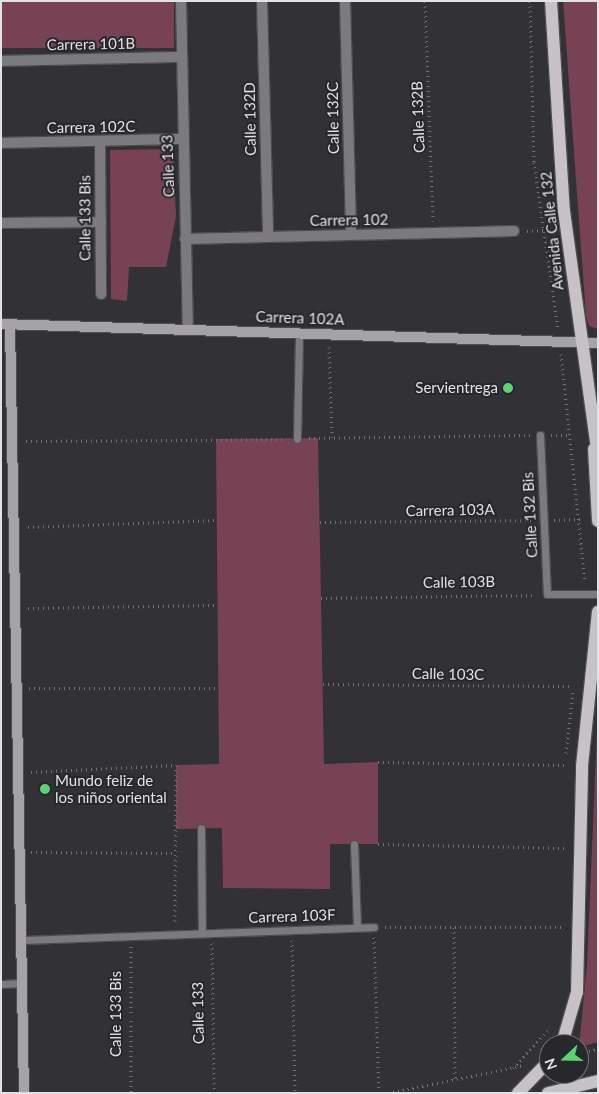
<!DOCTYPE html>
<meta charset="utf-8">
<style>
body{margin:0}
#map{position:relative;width:599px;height:1094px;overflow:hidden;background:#323135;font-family:Lato,sans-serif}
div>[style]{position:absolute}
.green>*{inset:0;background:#784255;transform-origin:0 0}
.path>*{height:3px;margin-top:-1.5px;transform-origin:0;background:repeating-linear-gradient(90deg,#717074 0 1px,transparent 0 5px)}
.roads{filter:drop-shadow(1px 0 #4e4d51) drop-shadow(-1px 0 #4e4d51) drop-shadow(0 1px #4e4d51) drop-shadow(0 -1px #4e4d51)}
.lane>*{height:7px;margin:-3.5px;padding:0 3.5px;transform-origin:3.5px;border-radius:3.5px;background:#7c7a7c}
.street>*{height:10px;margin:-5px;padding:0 5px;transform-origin:5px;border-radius:5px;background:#7c7a7c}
.secondary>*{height:10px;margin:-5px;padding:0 5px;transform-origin:5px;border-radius:5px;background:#a6a3a6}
.primary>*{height:12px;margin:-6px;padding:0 6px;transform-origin:6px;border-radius:6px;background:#c6c2c6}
.dots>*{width:14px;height:14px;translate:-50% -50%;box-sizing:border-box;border:2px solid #28272b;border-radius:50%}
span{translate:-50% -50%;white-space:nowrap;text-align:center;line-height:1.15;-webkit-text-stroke:4px #28272b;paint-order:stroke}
.street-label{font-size:15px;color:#e2e1e4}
.poi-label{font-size:15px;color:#e2e1e4}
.right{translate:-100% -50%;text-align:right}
.left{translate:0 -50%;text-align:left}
.frame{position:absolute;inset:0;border:2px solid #e2e1e4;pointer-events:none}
.north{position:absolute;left:539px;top:1034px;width:50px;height:50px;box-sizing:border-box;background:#28272b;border:1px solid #727175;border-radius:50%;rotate:249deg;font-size:14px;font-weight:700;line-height:20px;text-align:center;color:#e2e1e4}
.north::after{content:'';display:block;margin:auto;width:18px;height:22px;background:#59d56f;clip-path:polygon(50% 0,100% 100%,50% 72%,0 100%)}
</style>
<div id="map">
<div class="green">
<div style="left:1px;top:1px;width:173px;height:47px"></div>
<div style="clip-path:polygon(563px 1px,598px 1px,598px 329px,589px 326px,586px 316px)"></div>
<div style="clip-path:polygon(173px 149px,176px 216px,166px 267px,129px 267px,127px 301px,111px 299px,110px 150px)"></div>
<div style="clip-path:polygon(318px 438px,324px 764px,378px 762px,378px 844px,330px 844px,330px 889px,223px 888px,222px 828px,176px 829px,176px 765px,219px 764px,216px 439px)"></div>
<div style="clip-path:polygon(598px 708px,598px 1042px,579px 1047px,587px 965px)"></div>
</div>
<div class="path">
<div style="left:425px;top:1px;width:220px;rotate:87.9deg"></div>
<div style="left:530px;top:1px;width:161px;rotate:88.6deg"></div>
<div style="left:534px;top:162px;width:168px;rotate:81.8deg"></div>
<div style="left:527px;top:231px;width:20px;rotate:-3deg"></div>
<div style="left:329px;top:347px;width:90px;rotate:88.1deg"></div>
<div style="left:561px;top:354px;width:229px;rotate:84deg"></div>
<div style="left:551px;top:435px;width:19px"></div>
<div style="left:309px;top:438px;width:221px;rotate:-0.8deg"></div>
<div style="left:26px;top:441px;width:259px;rotate:-0.4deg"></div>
<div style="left:554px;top:520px;width:27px;rotate:-2deg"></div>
<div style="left:320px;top:522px;width:213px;rotate:-0.5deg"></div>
<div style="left:28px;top:527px;width:189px;rotate:-2.1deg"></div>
<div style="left:321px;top:598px;width:215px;rotate:-0.8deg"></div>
<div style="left:28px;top:608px;width:190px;rotate:-0.9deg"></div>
<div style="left:323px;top:684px;width:250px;rotate:0.5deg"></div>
<div style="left:29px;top:688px;width:189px"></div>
<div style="left:566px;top:753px;width:61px;rotate:-83.5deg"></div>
<div style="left:378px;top:762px;width:188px;rotate:0.9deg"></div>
<div style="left:31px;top:772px;width:145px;rotate:-2.8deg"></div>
<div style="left:176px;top:765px;width:158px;rotate:90.4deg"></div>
<div style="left:378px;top:844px;width:187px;rotate:1.2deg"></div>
<div style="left:31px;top:852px;width:145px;rotate:0.4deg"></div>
<div style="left:385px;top:927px;width:179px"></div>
<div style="left:454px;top:927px;width:153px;rotate:89.6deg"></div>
<div style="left:374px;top:937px;width:156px;rotate:88.2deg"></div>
<div style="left:292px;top:940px;width:153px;rotate:88.9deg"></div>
<div style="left:212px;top:943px;width:150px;rotate:89.2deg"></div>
<div style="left:131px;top:946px;width:147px;rotate:90deg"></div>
<div style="left:579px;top:1053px;width:19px;rotate:-12deg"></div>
<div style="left:513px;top:1068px;width:54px;rotate:-47.2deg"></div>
<div style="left:388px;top:1093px;width:139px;rotate:-11.6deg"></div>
</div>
<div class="roads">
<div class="lane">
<div style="left:540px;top:435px;width:159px;rotate:87.5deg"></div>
<div style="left:547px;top:594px;width:51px"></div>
<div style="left:297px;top:439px;width:106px;rotate:-88.9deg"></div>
<div style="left:201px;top:828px;width:105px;rotate:89.5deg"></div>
<div style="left:354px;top:844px;width:83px;rotate:87.9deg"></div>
<div style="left:21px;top:940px;width:353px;rotate:-2.1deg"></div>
<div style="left:1px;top:984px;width:21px;rotate:-3deg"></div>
</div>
<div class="street">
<div style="left:181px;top:1px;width:329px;rotate:88.8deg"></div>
<div style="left:262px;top:1px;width:236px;rotate:88.5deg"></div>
<div style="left:345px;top:1px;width:234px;rotate:88.5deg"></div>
<div style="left:1px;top:61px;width:180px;rotate:-1.3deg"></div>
<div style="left:100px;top:142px;width:152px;rotate:89.6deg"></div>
<div style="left:1px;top:143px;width:181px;rotate:-1.3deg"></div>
<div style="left:1px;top:223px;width:100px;rotate:-0.6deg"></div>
<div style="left:185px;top:239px;width:329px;rotate:-1.4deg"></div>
</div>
<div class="secondary">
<div style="left:1px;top:324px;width:597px;rotate:1.82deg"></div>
<div style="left:10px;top:324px;width:769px;rotate:88.96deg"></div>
</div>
<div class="primary">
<div style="left:551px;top:1px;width:210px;rotate:86.5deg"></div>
<div style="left:564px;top:211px;width:247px;rotate:82.1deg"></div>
<div style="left:594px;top:449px;width:72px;rotate:86.8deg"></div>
<div style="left:562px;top:1044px;width:54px;rotate:-73.9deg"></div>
<div style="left:577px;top:992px;width:226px;rotate:-88.7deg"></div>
<div style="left:582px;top:766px;width:155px;rotate:-84.1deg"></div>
<div style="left:518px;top:1093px;width:45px;rotate:-45.9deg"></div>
<div style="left:548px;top:1093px;width:51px;rotate:-13.5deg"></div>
</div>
</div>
<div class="dots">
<div style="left:508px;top:388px;background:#59d56f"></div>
<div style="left:45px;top:789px;background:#59d56f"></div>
</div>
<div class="street-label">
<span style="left:91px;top:44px;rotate:-1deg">Carrera 101B</span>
<span style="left:418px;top:117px;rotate:-92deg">Calle 132B</span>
<span style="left:333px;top:118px;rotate:-91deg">Calle 132C</span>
<span style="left:250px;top:119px;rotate:-91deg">Calle 132D</span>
<span style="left:91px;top:127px;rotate:-1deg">Carrera 102C</span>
<span style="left:168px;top:166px;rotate:-92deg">Calle 133</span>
<span style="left:85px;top:218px;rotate:-90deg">Calle 133 Bis</span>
<span style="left:349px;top:220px;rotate:-1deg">Carrera 102</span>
<span style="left:552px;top:231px;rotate:-96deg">Avenida Calle 132</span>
<span style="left:300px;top:318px;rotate:2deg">Carrera 102A</span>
<span style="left:450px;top:510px;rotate:-1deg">Carrera 103A</span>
<span style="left:530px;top:515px;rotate:-93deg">Calle 132 Bis</span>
<span style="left:459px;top:582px;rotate:-1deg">Calle 103B</span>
<span style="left:448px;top:674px;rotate:1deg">Calle 103C</span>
<span style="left:292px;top:916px;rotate:-2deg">Carrera 103F</span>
<span style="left:198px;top:1013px;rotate:-91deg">Calle 133</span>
<span style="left:116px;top:1014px;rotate:-90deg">Calle 133 Bis</span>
</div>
<div class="poi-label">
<span class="right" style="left:498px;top:388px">Servientrega</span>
<span class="left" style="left:55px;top:789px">Mundo feliz de<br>los niños oriental</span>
</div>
<div class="frame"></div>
<div class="north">N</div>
</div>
